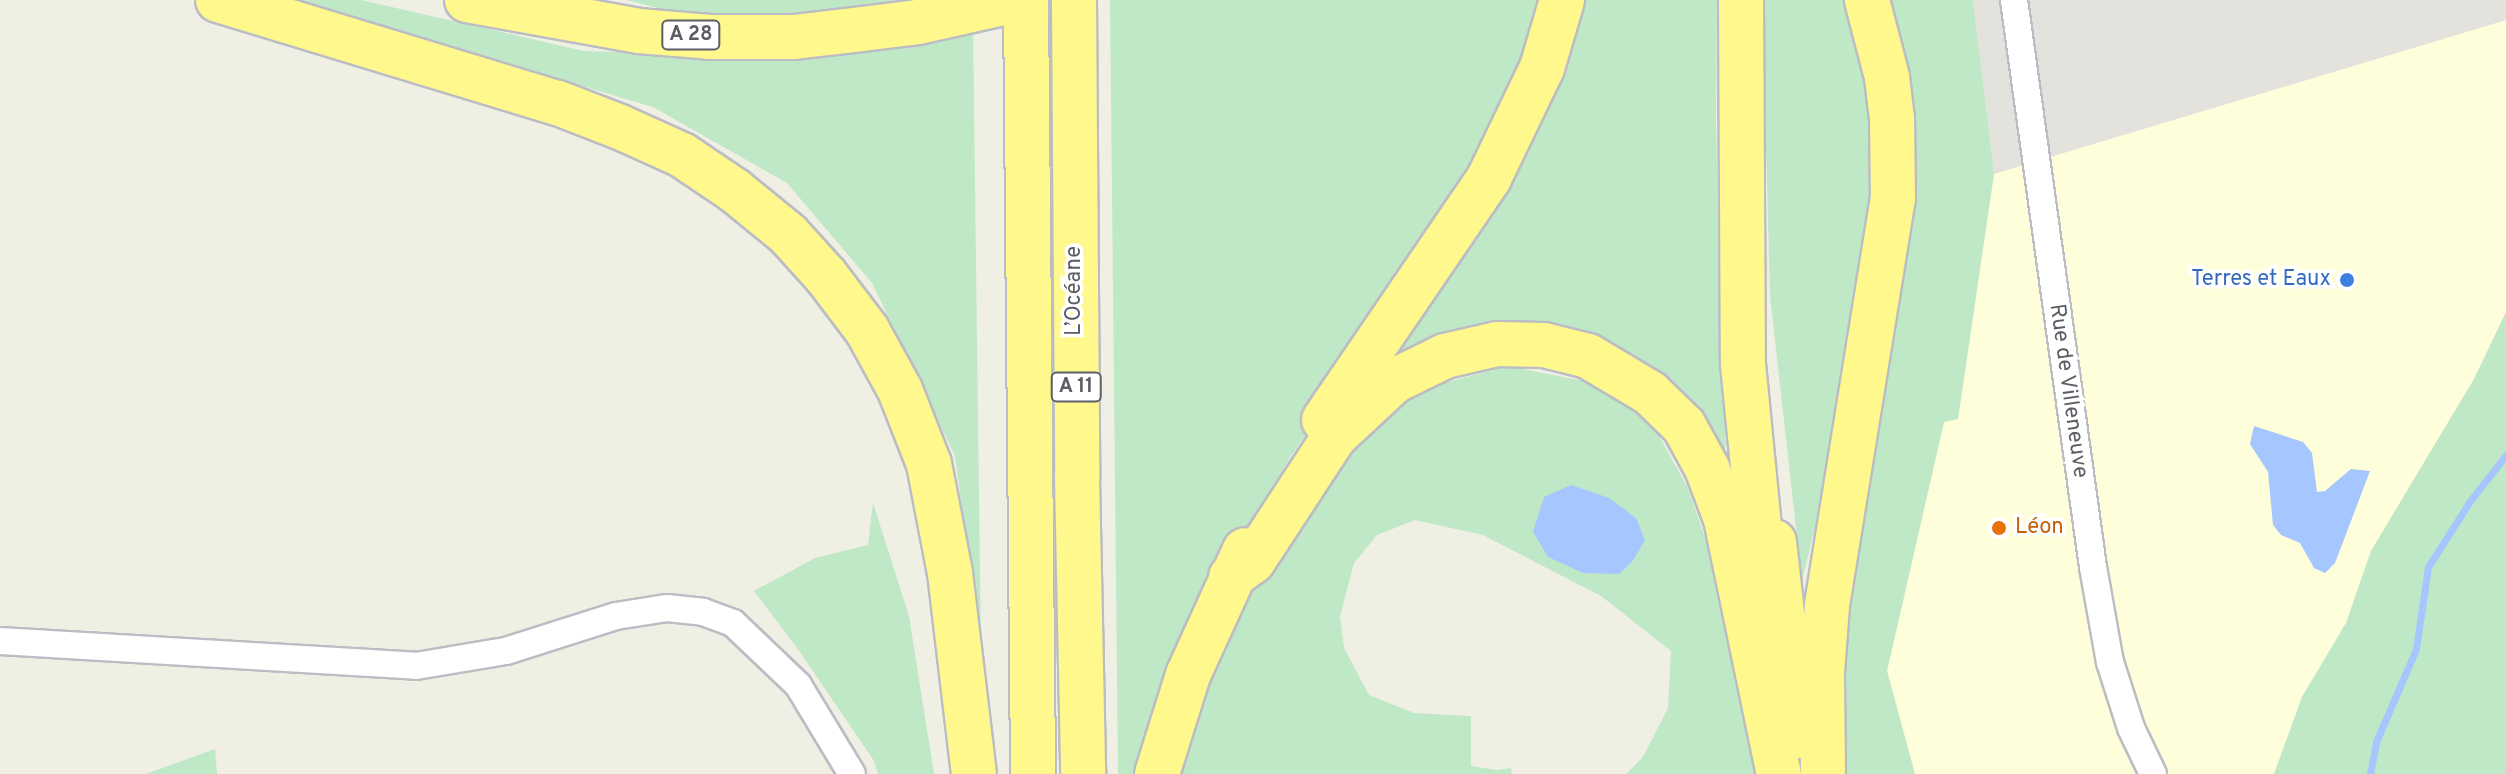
<!DOCTYPE html>
<meta charset="utf-8">
<style>
body{margin:0}
#map{position:relative;width:2506px;height:774px;overflow:hidden;background:#f0efe4;font-family:Overpass,sans-serif}
div>[style]{position:absolute}
.commercial>*{inset:0;background:#fffeda}
.industrial>*{inset:0;background:#e3e2dc}
.green>*{inset:0;background:#bfe8c7}
.water>*{inset:0;background:#a5c6ff}
.stream>*{height:7px;margin:-3.5px;padding:0 3.5px;transform-origin:3.5px;border-radius:3.5px;background:#a5c6ff}
.roads{filter:drop-shadow(2px 0 #bcbdc4) drop-shadow(-2px 0 #bcbdc4) drop-shadow(0 2px #bcbdc4) drop-shadow(0 -2px #bcbdc4)}
.street>*{height:26px;margin:-13px;padding:0 13px;transform-origin:13px;border-radius:13px;background:#fff}
.highway>*{height:44px;margin:-22px;padding:0 22px;transform-origin:22px;border-radius:22px;background:#fff88c}
.dots>*{width:22px;height:22px;translate:-50% -50%;box-sizing:border-box;border:4px solid #fff;border-radius:50%}
span{translate:-50% -50%;white-space:nowrap;text-align:center;line-height:1.15;-webkit-text-stroke:7px #fff;paint-order:stroke}
.shield-label span{padding:2px 6px;background:#fff;border:2px solid;border-radius:6px;-webkit-text-stroke-width:0}
.shield-label{font-size:20px;color:#5c5e66;font-weight:700}
.shop-label{font-size:22px;color:#366cbe}
.right{translate:-100% -50%;text-align:right}
.street-label{font-size:22px;color:#5c5e66}
.food-label{font-size:22px;color:#c56008}
.left{translate:0 -50%;text-align:left}
</style>
<div id="map">
<div class="commercial">
<div style="clip-path:polygon(2506px 20px,2506px 312px,2474px 379px,2371px 551px,2346px 623px,2302px 697px,2274px 774px,1915px 774px,1887px 671px,1944px 422px,1958px 419px,1994px 174px)"></div>
</div>
<div class="industrial">
<div style="clip-path:polygon(1973px 0,2506px 0,2506px 20px,1994px 174px)"></div>
</div>
<div class="green">
<div style="clip-path:polygon(292px 0,361px 0,584px 51px,722px 55px,973px 27px,981px 652px,955px 456px,872px 283px,787px 183px,653px 107px)"></div>
<div style="clip-path:polygon(627px 0,961px 0,798px 17px,673px 12px)"></div>
<div style="clip-path:polygon(1110px 0,1552px 0,1516px 105px,1362px 351px,1289px 459px,1227px 567px,1143px 774px,1118px 774px)"></div>
<div style="clip-path:polygon(1578px 0,1717px 0,1716px 125px,1726px 460px,1547px 332px,1360px 394px)"></div>
<div style="clip-path:polygon(1762px 0,1857px 0,1884px 138px,1854px 366px,1802px 581px,1770px 296px)"></div>
<div style="clip-path:polygon(1882px 0,1973px 0,1994px 174px,1958px 419px,1944px 422px,1887px 671px,1915px 774px,1834px 774px,1851px 557px,1896px 325px,1907px 220px)"></div>
<div style="clip-path:polygon(2506px 312px,2506px 774px,2274px 774px,2302px 697px,2346px 623px,2371px 551px,2474px 379px)"></div>
<div style="clip-path:polygon(1508px 366px,1599px 384px,1655px 429px,1688px 488px,1713px 561px,1759px 774px,1626px 774px,1643px 757px,1668px 708px,1671px 651px,1601px 596px,1483px 535px,1415px 520px,1377px 535px,1354px 563px,1340px 616px,1344px 648px,1369px 695px,1414px 713px,1471px 716px,1471px 766px,1497px 770px,1511px 768px,1512px 774px,1173px 774px,1203px 692px,1252px 593px,1312px 496px,1357px 437px,1414px 391px)"></div>
<div style="clip-path:polygon(873px 503px,909px 616px,934px 774px,878px 774px,874px 761px,800px 652px,754px 591px,815px 558px,868px 545px)"></div>
<div style="clip-path:polygon(215px 749px,217px 774px,146px 774px)"></div>
</div>
<div class="water">
<div style="clip-path:polygon(2254px 426px,2303px 442px,2312px 453px,2317px 492px,2325px 491px,2351px 469px,2370px 471px,2335px 563px,2325px 573px,2314px 568px,2300px 543px,2281px 535px,2273px 525px,2268px 472px,2250px 444px)"></div>
<div style="clip-path:polygon(1571px 485px,1609px 498px,1636px 518px,1645px 540px,1632px 562px,1619px 574px,1583px 573px,1548px 557px,1533px 532px,1544px 497px)"></div>
</div>
<div class="stream">
<div style="left:2370px;top:774px;width:33px;rotate:-79deg"></div>
<div style="left:2376px;top:742px;width:101px;rotate:-66.7deg"></div>
<div style="left:2416px;top:649px;width:83px;rotate:-81.7deg"></div>
<div style="left:2428px;top:567px;width:78px;rotate:-57.5deg"></div>
<div style="left:2470px;top:501px;width:58px;rotate:-52deg"></div>
</div>
<div class="roads">
<div class="street">
<div style="left:2014px;top:0;width:572px;rotate:82.07deg"></div>
<div style="left:2093px;top:567px;width:97px;rotate:79.9deg"></div>
<div style="left:2110px;top:662px;width:69px;rotate:72.3deg"></div>
<div style="left:2131px;top:728px;width:51px;rotate:64.4deg"></div>
<div style="left:0;top:641px;width:417px;rotate:3.4deg"></div>
<div style="left:416px;top:666px;width:91px;rotate:-9.5deg"></div>
<div style="left:506px;top:651px;width:115px;rotate:-17.7deg"></div>
<div style="left:616px;top:616px;width:52px;rotate:-8.9deg"></div>
<div style="left:667px;top:608px;width:36px;rotate:6deg"></div>
<div style="left:703px;top:612px;width:32px;rotate:20deg"></div>
<div style="left:733px;top:623px;width:90px;rotate:43.6deg"></div>
<div style="left:798px;top:685px;width:104px;rotate:58.8deg"></div>
</div>
<div class="highway">
<div style="left:218px;top:0;width:355px;rotate:16.9deg"></div>
<div style="left:558px;top:103px;width:66px;rotate:21.2deg"></div>
<div style="left:620px;top:127px;width:68px;rotate:24.3deg"></div>
<div style="left:682px;top:155px;width:63px;rotate:33.9deg"></div>
<div style="left:734px;top:190px;width:70px;rotate:39.2deg"></div>
<div style="left:788px;top:234px;width:57px;rotate:47.9deg"></div>
<div style="left:826px;top:276px;width:68px;rotate:52.8deg"></div>
<div style="left:867px;top:330px;width:68px;rotate:61.2deg"></div>
<div style="left:900px;top:390px;width:79px;rotate:68.6deg"></div>
<div style="left:929px;top:464px;width:111px;rotate:79.1deg"></div>
<div style="left:950px;top:573px;width:202px;rotate:83.2deg"></div>
<div style="left:467px;top:0;width:175px;rotate:10.2deg"></div>
<div style="left:639px;top:31px;width:72px;rotate:4.8deg"></div>
<div style="left:711px;top:37px;width:83px"></div>
<div style="left:794px;top:37px;width:68px;rotate:-6.7deg"></div>
<div style="left:862px;top:29px;width:56px;rotate:-7.1deg"></div>
<div style="left:918px;top:22px;width:101px;rotate:-12.5deg"></div>
<div style="left:1026px;top:0;width:774px;rotate:89.48deg"></div>
<div style="left:1074px;top:0;width:477px;rotate:89.6deg"></div>
<div style="left:1077px;top:477px;width:297px;rotate:88.8deg"></div>
<div style="left:1741px;top:0;width:364px;rotate:89.7deg"></div>
<div style="left:1743px;top:364px;width:215px;rotate:84.4deg"></div>
<div style="left:1324px;top:420px;width:293px;rotate:-55.7deg"></div>
<div style="left:1489px;top:178px;width:122px;rotate:-64.3deg"></div>
<div style="left:1542px;top:68px;width:71px;rotate:-73.6deg"></div>
<div style="left:1774px;top:542px;width:116px;rotate:83.6deg"></div>
<div style="left:1787px;top:657px;width:80px;rotate:80.7deg"></div>
<div style="left:1231px;top:577px;width:27px;rotate:-36deg"></div>
<div style="left:1253px;top:561px;width:148px;rotate:-56.8deg"></div>
<div style="left:1334px;top:437px;width:82px;rotate:-43deg"></div>
<div style="left:1394px;top:381px;width:57px;rotate:-26.1deg"></div>
<div style="left:1445px;top:356px;width:53px;rotate:-13deg"></div>
<div style="left:1497px;top:344px;width:47px;rotate:1.2deg"></div>
<div style="left:1544px;top:345px;width:45px;rotate:14deg"></div>
<div style="left:1588px;top:356px;width:72px;rotate:30.8deg"></div>
<div style="left:1650px;top:393px;width:47px;rotate:44.1deg"></div>
<div style="left:1684px;top:426px;width:48px;rotate:61.3deg"></div>
<div style="left:1707px;top:468px;width:54px;rotate:69.6deg"></div>
<div style="left:1726px;top:519px;width:260px;rotate:78.3deg"></div>
<div style="left:1157px;top:774px;width:104px;rotate:-72.6deg"></div>
<div style="left:1188px;top:675px;width:137px;rotate:-65.5deg"></div>
<div style="left:1823px;top:774px;width:102px;rotate:-90.6deg"></div>
<div style="left:1822px;top:672px;width:67px;rotate:-85.7deg"></div>
<div style="left:1827px;top:605px;width:411px;rotate:-80.8deg"></div>
<div style="left:1893px;top:199px;width:80px;rotate:-90.7deg"></div>
<div style="left:1892px;top:119px;width:42px;rotate:-96.8deg"></div>
<div style="left:1887px;top:77px;width:80px;rotate:-104.6deg"></div>
</div>
</div>
<div class="dots">
<div style="left:2347px;top:280px;background:#3f7fe0"></div>
<div style="left:1999px;top:528px;background:#e8710a"></div>
</div>
<div class="shield-label">
<span style="left:691px;top:35px">A 28</span>
<span style="left:1076px;top:387px">A 11</span>
</div>
<div class="shop-label">
<span class="right" style="left:2331px;top:280px">Terres et Eaux</span>
</div>
<div class="street-label">
<span style="left:1075px;top:291px;rotate:-90deg">L’Océane</span>
<span style="left:2068px;top:391px;rotate:82deg">Rue de Villeneuve</span>
</div>
<div class="food-label">
<span class="left" style="left:2015px;top:528px">Léon</span>
</div>
</div>
